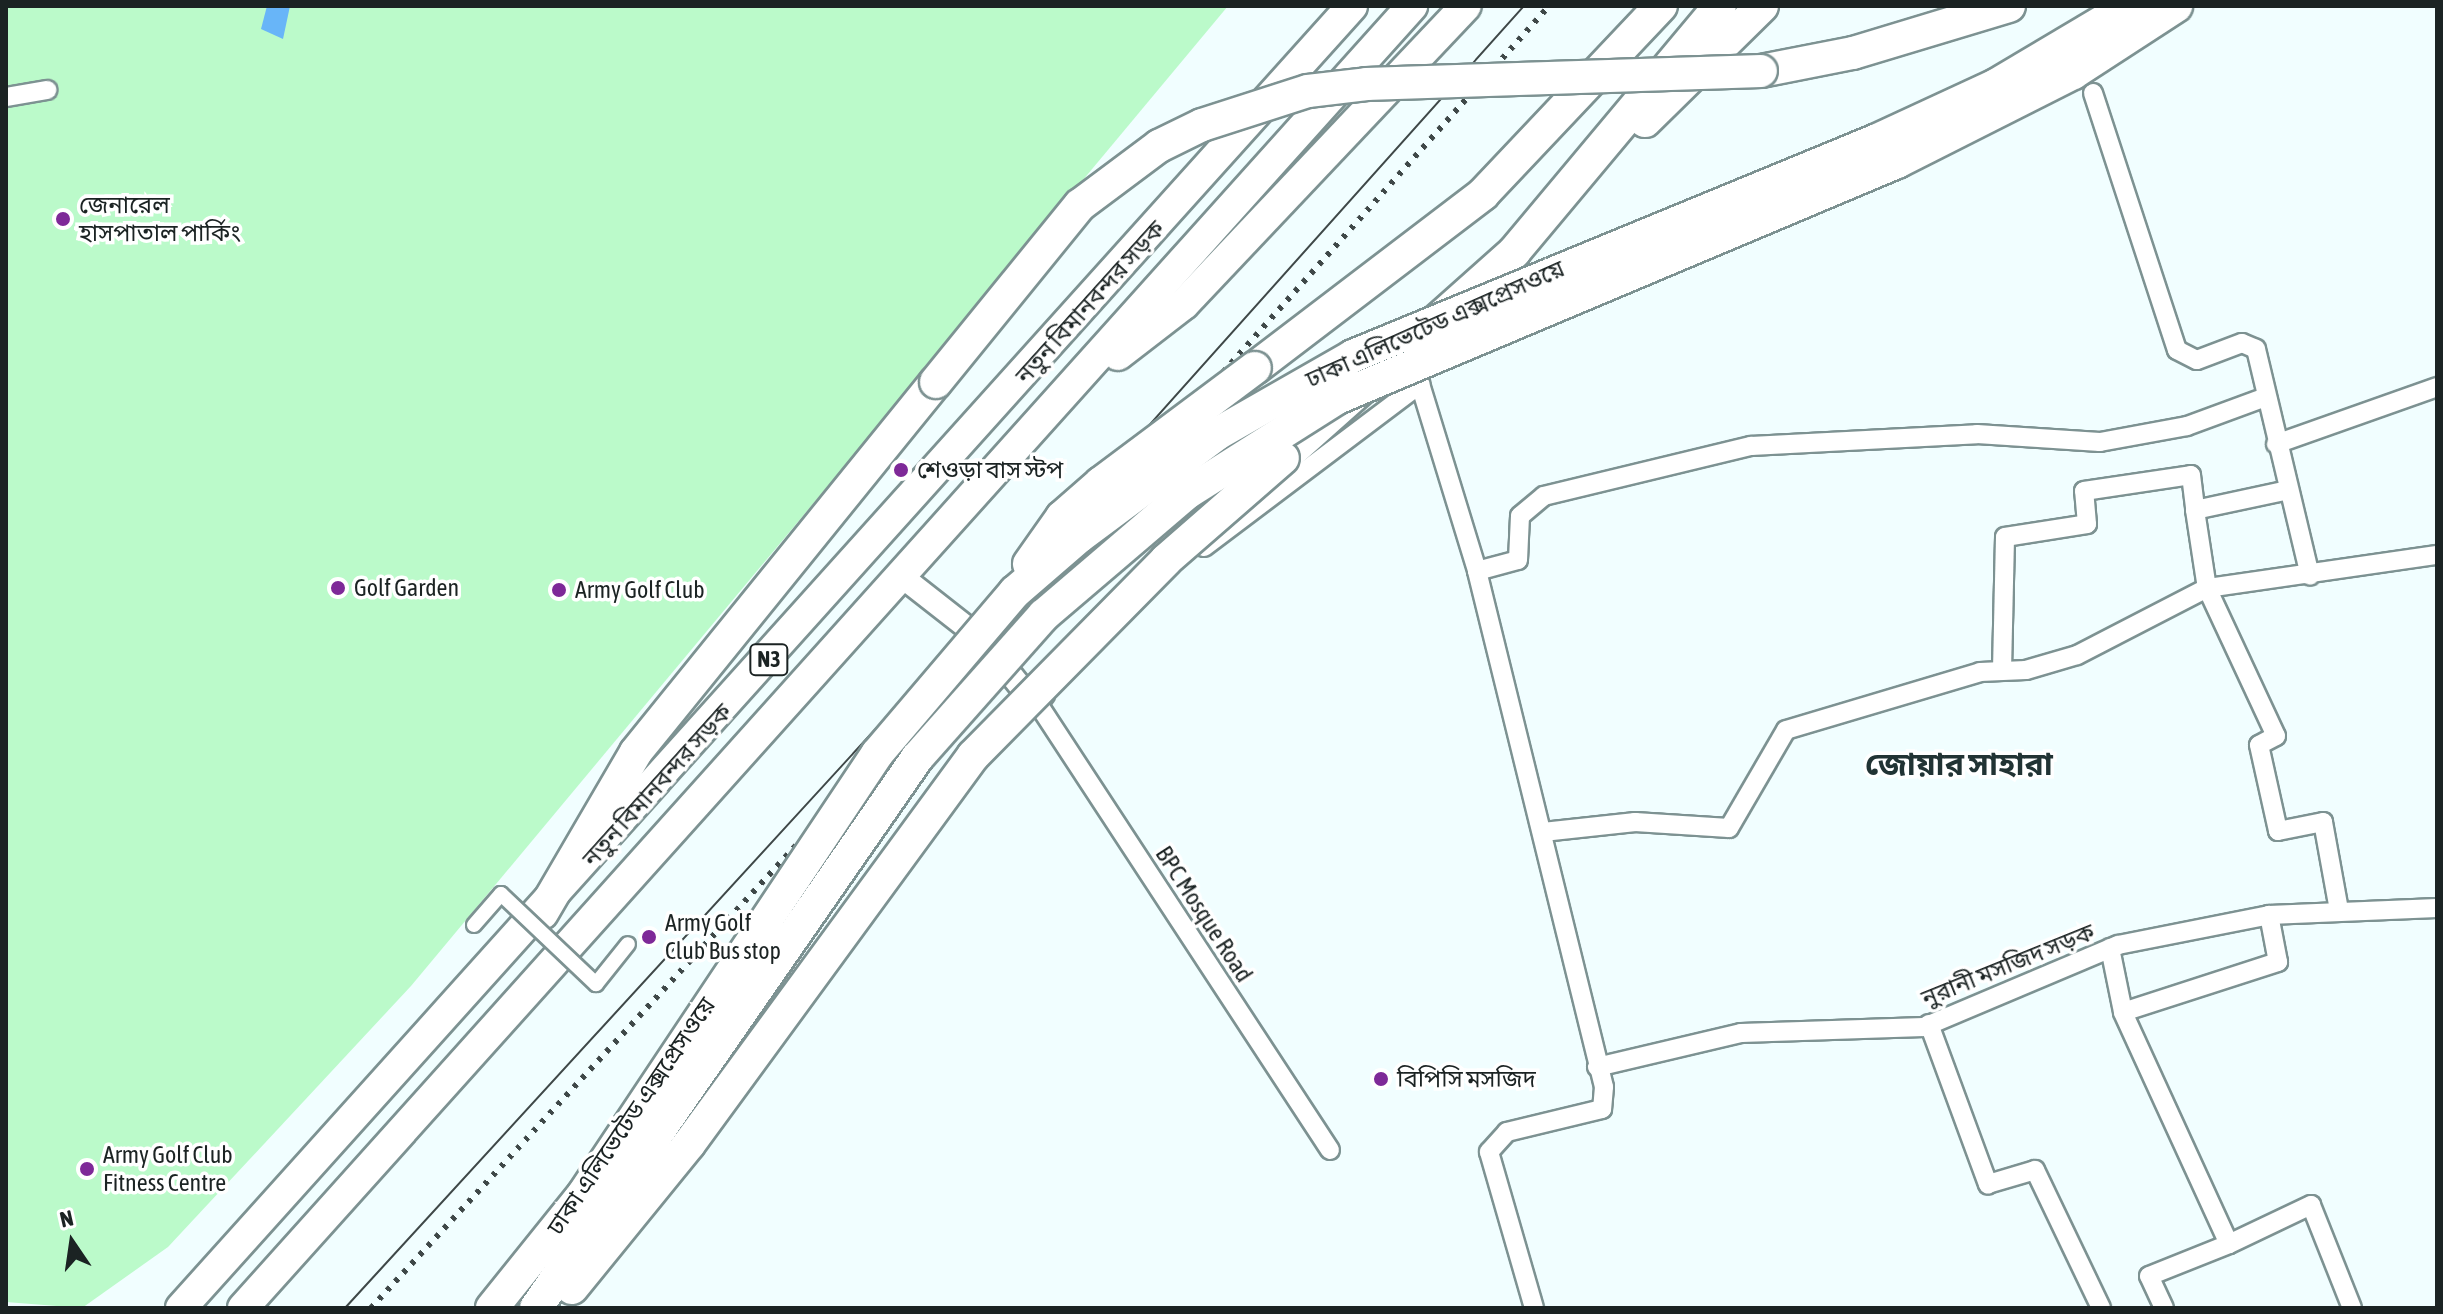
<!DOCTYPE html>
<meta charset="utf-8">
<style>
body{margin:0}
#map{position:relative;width:2443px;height:1314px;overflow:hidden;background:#f1feff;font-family:"Asap Condensed","Noto Sans Bengali",sans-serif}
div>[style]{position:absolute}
.green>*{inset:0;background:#bbfaca}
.water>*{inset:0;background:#68b5f8}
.roads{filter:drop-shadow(2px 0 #7d9292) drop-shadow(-2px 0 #7d9292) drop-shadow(0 2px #7d9292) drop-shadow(0 -2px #7d9292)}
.minor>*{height:18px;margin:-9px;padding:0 9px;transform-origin:9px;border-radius:9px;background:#fff}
.tertiary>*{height:22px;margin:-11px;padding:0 11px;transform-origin:11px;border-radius:11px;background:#fff}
.trunk>*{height:30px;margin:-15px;padding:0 15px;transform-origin:15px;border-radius:15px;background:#fff}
.motorway>*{height:32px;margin:-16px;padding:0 16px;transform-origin:16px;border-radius:16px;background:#fff}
.tram>*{height:2px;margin:-1px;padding:0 1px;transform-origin:1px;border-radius:1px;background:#3f4848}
.rail>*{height:6px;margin-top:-3px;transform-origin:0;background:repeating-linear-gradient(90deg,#3f4848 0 4px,transparent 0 12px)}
.bridges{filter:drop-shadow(2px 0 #7d9292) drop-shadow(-2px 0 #7d9292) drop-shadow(0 2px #7d9292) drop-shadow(0 -2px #7d9292)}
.pedestrian-bridge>*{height:14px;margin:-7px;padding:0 7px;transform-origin:7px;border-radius:7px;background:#fff}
.motorway-bridge>*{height:32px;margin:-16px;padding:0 16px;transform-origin:16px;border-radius:16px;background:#fff}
.dots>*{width:22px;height:22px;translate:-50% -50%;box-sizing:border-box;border:4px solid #fff;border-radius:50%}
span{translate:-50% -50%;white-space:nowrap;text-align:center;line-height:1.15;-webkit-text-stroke:7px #fff;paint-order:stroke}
.shield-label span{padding:2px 6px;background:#fff;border:2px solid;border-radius:6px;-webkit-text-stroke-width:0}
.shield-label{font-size:22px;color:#1b2323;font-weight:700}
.poi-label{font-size:24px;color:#1b2323}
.left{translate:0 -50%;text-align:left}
.street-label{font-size:24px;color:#1b2323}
.district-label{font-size:32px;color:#213334;font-weight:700}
.frame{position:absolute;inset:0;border:8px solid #1b2323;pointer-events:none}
.north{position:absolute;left:32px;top:1202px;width:80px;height:80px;-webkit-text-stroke:6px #fff;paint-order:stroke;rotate:347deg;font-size:22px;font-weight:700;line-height:32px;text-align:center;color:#1b2323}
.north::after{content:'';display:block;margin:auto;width:28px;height:36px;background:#1b2323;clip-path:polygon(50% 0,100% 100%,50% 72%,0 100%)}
</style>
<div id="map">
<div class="green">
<div style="clip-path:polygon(6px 6px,1228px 6px,411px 986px,168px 1247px,82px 1308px,6px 1302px)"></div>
</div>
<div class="water">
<div style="clip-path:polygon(267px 6px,290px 6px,283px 39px,261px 29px)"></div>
</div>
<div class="roads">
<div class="minor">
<div style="left:2093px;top:93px;width:270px;rotate:71.9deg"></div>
<div style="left:2177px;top:350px;width:22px;rotate:27deg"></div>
<div style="left:2197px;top:360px;width:48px;rotate:-20.7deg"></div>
<div style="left:2242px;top:343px;width:15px;rotate:23deg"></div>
<div style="left:2256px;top:349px;width:233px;rotate:76.6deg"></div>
<div style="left:6px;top:97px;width:42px;rotate:-9.7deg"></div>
<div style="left:2276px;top:444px;width:171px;rotate:-19.5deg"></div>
<div style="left:2195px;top:510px;width:79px;rotate:81.3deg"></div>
<div style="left:2207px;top:588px;width:163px;rotate:65deg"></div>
<div style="left:2276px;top:736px;width:19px;rotate:152deg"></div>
<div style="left:2259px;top:745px;width:88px;rotate:77.5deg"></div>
<div style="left:2278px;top:831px;width:46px;rotate:-11.3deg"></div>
<div style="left:2323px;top:822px;width:89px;rotate:79.7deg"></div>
<div style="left:1204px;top:547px;width:271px;rotate:-37deg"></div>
<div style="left:1420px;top:384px;width:195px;rotate:73deg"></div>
<div style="left:1477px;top:571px;width:531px;rotate:76.17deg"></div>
<div style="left:1604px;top:1087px;width:22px;rotate:95deg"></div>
<div style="left:1602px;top:1109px;width:98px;rotate:166.4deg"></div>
<div style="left:1507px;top:1132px;width:27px;rotate:132deg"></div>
<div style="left:1489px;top:1152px;width:162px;rotate:73.9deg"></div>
<div style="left:1477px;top:571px;width:42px;rotate:-15deg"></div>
<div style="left:1518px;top:560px;width:44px;rotate:-87.4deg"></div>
<div style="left:1520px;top:516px;width:31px;rotate:-40deg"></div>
<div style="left:1544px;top:496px;width:213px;rotate:-13.6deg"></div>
<div style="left:1751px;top:446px;width:226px;rotate:-3deg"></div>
<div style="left:1977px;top:434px;width:123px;rotate:3.7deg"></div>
<div style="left:2100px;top:442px;width:88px;rotate:-10.4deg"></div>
<div style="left:2187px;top:426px;width:84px;rotate:-20.2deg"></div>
<div style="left:2002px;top:670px;width:133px;rotate:-88.7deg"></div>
<div style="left:2005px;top:537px;width:83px;rotate:-9deg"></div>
<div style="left:2087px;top:524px;width:33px;rotate:-95deg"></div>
<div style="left:2084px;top:491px;width:108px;rotate:-8.5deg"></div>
<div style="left:2191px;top:475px;width:35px;rotate:83deg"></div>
<div style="left:2195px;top:510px;width:95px;rotate:-12.1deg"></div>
<div style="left:1045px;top:695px;width:11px;rotate:128deg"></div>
<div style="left:1038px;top:704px;width:533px;rotate:56.79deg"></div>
<div style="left:1543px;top:832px;width:93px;rotate:-6.2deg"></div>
<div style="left:1635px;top:822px;width:94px;rotate:3.7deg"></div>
<div style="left:1729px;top:828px;width:113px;rotate:-59.8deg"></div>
<div style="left:1786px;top:730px;width:202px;rotate:-16.6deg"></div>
<div style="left:1980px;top:672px;width:46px;rotate:-2.5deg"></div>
<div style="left:2026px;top:670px;width:53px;rotate:-16.4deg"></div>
<div style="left:2077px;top:655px;width:146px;rotate:-27.3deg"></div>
<div style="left:2207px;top:588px;width:232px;rotate:-8.2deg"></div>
<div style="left:2110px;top:948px;width:65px;rotate:78.5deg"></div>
<div style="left:1929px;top:1024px;width:171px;rotate:69.8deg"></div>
<div style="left:1988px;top:1184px;width:49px;rotate:-16.6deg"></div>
<div style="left:2035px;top:1170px;width:153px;rotate:64.4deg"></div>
<div style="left:1597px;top:1067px;width:148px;rotate:-13.3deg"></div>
<div style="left:1741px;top:1033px;width:183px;rotate:-1.9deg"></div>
<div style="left:1924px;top:1027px;width:211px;rotate:-22.9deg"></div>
<div style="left:2118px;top:945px;width:154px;rotate:-11.2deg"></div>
<div style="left:2269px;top:915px;width:168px;rotate:-2.4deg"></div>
<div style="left:2229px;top:1244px;width:91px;rotate:-25.4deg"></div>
<div style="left:2311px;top:1205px;width:111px;rotate:68.3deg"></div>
<div style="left:2164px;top:1308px;width:35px;rotate:-115deg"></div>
<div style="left:2149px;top:1276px;width:86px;rotate:-21.8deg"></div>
<div style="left:2229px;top:1244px;width:255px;rotate:-114.6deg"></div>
<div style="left:2123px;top:1012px;width:163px;rotate:-17.9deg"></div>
<div style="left:2278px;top:962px;width:48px;rotate:-100.8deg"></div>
</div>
<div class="tertiary">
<div style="left:905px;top:579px;width:100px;rotate:38.1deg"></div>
<div style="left:984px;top:641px;width:83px;rotate:51.3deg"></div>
<div style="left:670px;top:1140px;width:77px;rotate:-51.3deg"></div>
</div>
<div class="trunk">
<div style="left:1118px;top:355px;width:83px;rotate:-37.7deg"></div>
<div style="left:1184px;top:304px;width:410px;rotate:-46.6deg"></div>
<div style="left:181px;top:1308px;width:1751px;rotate:-48.03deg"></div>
<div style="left:243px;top:1308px;width:1750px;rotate:-48.08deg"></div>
</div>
<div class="motorway">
<div style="left:1761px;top:71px;width:94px;rotate:-11.1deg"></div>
<div style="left:1853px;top:53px;width:163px;rotate:-16.8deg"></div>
<div style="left:1645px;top:121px;width:164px;rotate:-44.5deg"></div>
<div style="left:1255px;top:368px;width:287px;rotate:-37.3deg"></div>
<div style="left:1483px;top:194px;width:259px;rotate:-46.6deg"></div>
<div style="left:1283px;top:458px;width:310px;rotate:-41.7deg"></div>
<div style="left:1514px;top:252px;width:321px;rotate:-50.1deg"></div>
<div style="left:542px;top:913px;width:186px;rotate:-59.7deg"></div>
<div style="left:636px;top:752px;width:476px;rotate:-51deg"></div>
</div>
</div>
<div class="tram">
<div style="left:345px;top:1308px;width:922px;rotate:-47.5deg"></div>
<div style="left:968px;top:628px;width:834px;rotate:-48.21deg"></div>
</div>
<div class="rail">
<div style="left:371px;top:1308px;width:906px;rotate:-47.42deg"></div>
<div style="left:984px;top:641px;width:850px;rotate:-48.34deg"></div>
</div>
<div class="bridges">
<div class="pedestrian-bridge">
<div style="left:474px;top:925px;width:41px;rotate:-48.9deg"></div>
<div style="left:501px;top:894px;width:131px;rotate:43.5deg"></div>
<div style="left:596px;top:984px;width:51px;rotate:-51.3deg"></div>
</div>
<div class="motorway-bridge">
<div style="left:936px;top:382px;width:228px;rotate:-50.9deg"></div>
<div style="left:1080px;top:205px;width:99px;rotate:-36.8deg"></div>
<div style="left:1159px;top:146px;width:48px;rotate:-26deg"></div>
<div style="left:1202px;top:125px;width:111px;rotate:-17.8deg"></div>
<div style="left:1308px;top:91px;width:59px;rotate:-6.8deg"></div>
<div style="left:1367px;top:84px;width:394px;rotate:-1.9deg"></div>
<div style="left:1029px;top:564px;width:57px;rotate:-54.9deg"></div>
<div style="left:1062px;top:517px;width:52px;rotate:-41.1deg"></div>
<div style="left:1101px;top:483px;width:192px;rotate:-36.8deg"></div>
<div style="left:572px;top:1288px;width:186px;rotate:-50.9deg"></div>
<div style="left:689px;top:1144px;width:481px;rotate:-53.8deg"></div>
<div style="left:973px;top:756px;width:275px;rotate:-45.4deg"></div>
<div style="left:1166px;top:560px;width:155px;rotate:-41.1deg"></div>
<div style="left:492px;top:1308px;width:145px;rotate:-51.2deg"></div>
<div style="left:583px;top:1195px;width:530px;rotate:-56.31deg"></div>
<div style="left:877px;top:754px;width:213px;rotate:-49.6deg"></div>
<div style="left:1015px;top:592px;width:84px;rotate:-40.7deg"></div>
<div style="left:1079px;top:537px;width:172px;rotate:-36.7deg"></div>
<div style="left:1217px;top:434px;width:157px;rotate:-29.8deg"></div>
<div style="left:1353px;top:356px;width:565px;rotate:-22.39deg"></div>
<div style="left:1875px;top:141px;width:133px;rotate:-24.8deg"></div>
<div style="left:1996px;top:85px;width:155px;rotate:-30.7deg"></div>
<div style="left:536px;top:1308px;width:669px;rotate:-55.29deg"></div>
<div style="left:917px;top:758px;width:191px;rotate:-48.4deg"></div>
<div style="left:1044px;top:615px;width:188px;rotate:-40.5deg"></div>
<div style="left:1187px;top:493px;width:178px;rotate:-32.3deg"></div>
<div style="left:1337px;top:398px;width:608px;rotate:-22.85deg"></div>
<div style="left:1897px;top:162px;width:197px;rotate:-26.8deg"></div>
<div style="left:2073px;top:73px;width:123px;rotate:-33deg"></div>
</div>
</div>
<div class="dots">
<div style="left:63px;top:219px;background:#7e2998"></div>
<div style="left:901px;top:470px;background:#7e2998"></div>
<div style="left:338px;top:588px;background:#7e2998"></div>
<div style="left:559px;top:590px;background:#7e2998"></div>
<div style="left:649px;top:937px;background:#7e2998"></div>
<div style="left:1381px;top:1079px;background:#7e2998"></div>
<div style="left:87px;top:1169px;background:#7e2998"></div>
</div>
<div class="shield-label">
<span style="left:769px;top:660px">N3</span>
</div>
<div class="poi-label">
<span class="left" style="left:79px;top:219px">জেনারেল<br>হাসপাতাল পার্কিং</span>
<span class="left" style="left:917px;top:470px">শেওড়া বাস স্টপ</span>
<span class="left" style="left:354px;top:588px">Golf Garden</span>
<span class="left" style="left:575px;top:590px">Army Golf Club</span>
<span class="left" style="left:665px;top:937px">Army Golf<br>Club Bus stop</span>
<span class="left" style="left:1397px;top:1079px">বিপিসি মসজিদ</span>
<span class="left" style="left:103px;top:1169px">Army Golf Club<br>Fitness Centre</span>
</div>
<div class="street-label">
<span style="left:1090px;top:302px;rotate:-48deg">নতুন বিমানবন্দর সড়ক</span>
<span style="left:1435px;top:324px;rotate:-24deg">ঢাকা এলিভেটেড এক্সপ্রেসওয়ে</span>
<span style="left:657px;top:785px;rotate:-48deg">নতুন বিমানবন্দর সড়ক</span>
<span style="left:1204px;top:914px;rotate:57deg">BPC Mosque Road</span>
<span style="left:2008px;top:965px;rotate:-22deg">নুরানী মসজিদ সড়ক</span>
<span style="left:631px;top:1116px;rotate:-56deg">ঢাকা এলিভেটেড এক্সপ্রেসওয়ে</span>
</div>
<div class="district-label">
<span style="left:1959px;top:764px">জোয়ার সাহারা</span>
</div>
<div class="frame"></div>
<div class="north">N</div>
</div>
